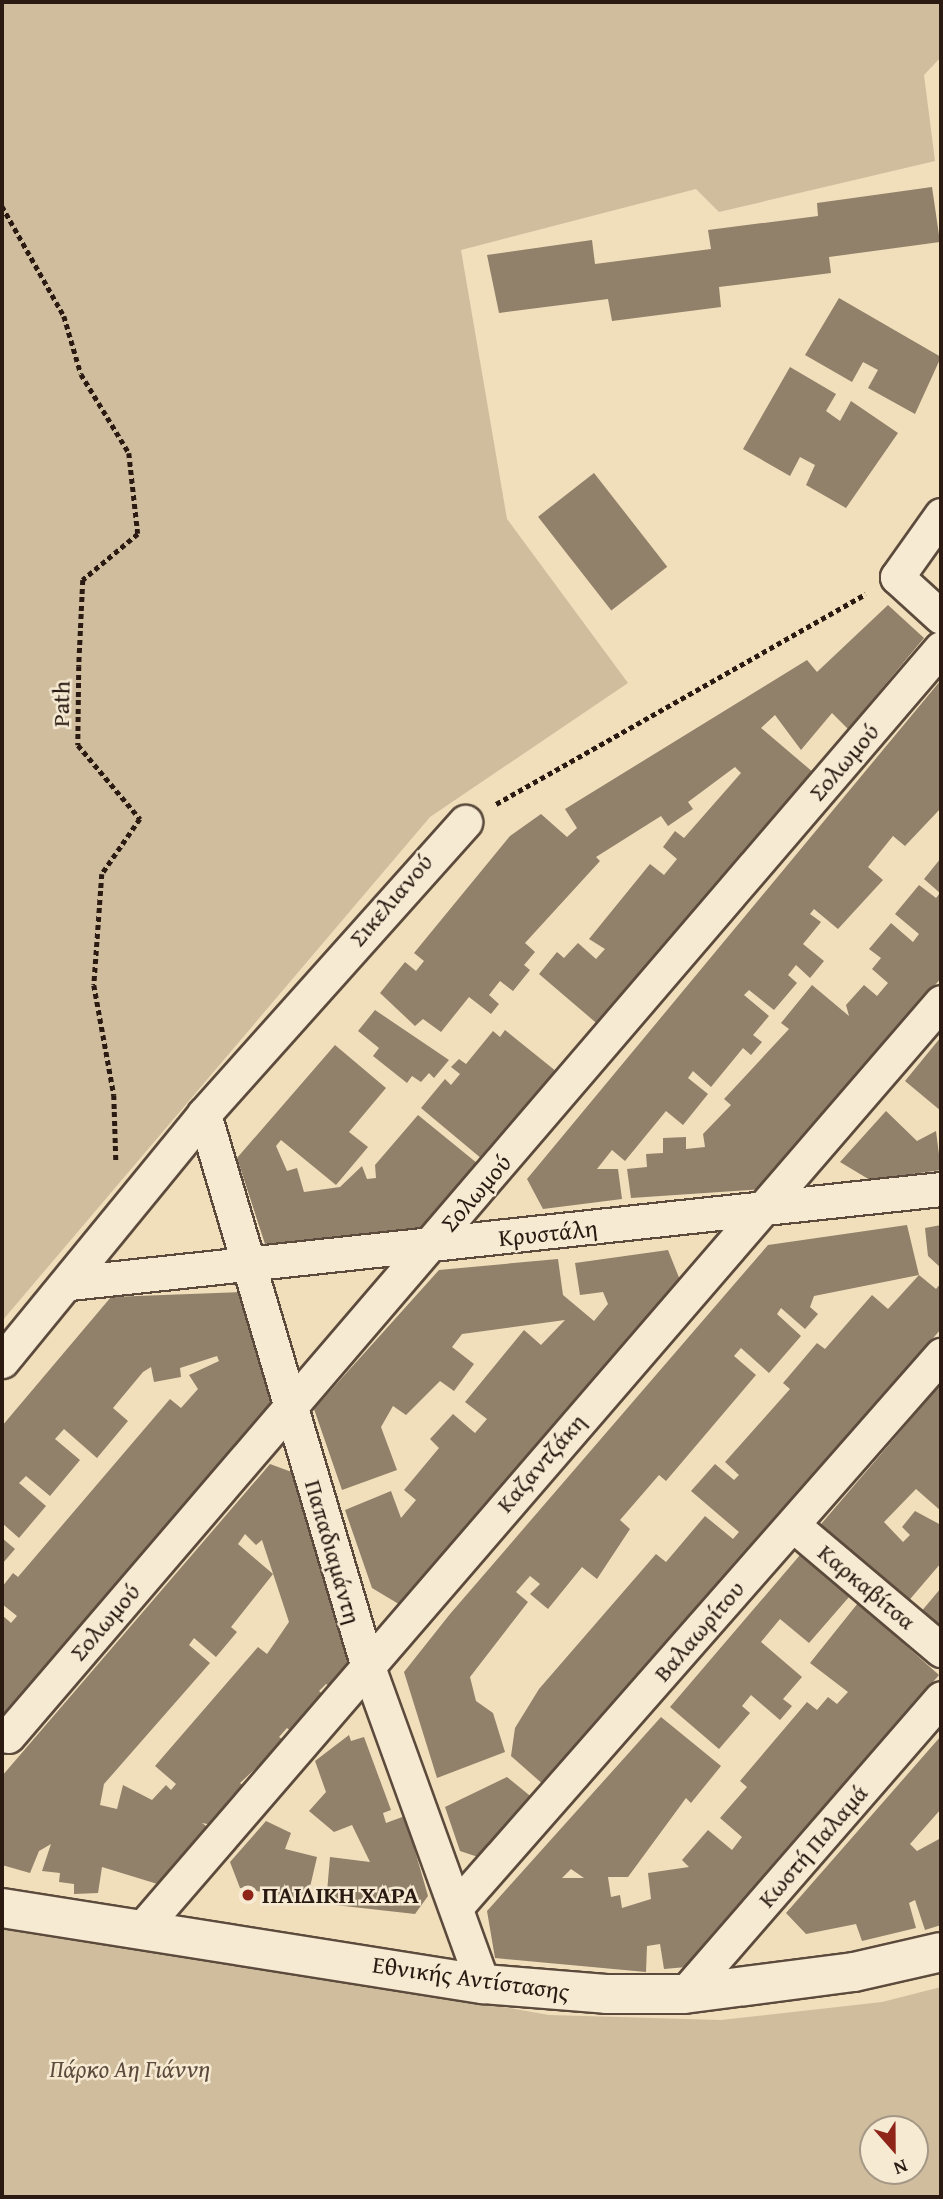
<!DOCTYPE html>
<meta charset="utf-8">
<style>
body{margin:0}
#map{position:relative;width:943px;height:2199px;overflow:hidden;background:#f1debb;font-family:"Gentium Book Plus",serif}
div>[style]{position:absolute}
.green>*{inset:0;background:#cfbd9e}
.building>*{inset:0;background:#91806a;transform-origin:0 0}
.path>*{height:4.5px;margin-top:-2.25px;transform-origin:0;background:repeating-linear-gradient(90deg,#2a1a12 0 5px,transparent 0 8.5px)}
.roads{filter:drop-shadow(2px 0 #5c4b3c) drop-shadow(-2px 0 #5c4b3c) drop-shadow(0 2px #5c4b3c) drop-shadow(0 -2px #5c4b3c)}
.street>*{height:33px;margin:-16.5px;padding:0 16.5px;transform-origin:16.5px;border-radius:16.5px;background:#f6ead3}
.secondary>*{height:38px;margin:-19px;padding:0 19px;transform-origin:19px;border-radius:19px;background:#f6ead3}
.dots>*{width:19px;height:19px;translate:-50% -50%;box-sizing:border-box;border:4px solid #f6ead3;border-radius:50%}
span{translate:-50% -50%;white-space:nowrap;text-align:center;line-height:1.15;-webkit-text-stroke:5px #f6ead3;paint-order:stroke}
.street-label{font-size:24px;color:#2a1a12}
.poi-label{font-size:24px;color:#2a1a12;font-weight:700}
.left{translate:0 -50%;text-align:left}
.park-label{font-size:24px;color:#5c4b3c;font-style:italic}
.frame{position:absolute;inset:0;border:4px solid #2a1a12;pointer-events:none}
.north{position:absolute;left:859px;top:2115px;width:70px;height:70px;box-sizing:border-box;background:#f6ead3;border:2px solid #a49786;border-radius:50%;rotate:159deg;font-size:19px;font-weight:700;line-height:28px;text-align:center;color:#2a1a12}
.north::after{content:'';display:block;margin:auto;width:24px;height:32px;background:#8f2418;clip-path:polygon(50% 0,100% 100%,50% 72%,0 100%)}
</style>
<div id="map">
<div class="green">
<div style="clip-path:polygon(2px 2px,941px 2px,941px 57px,924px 75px,935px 161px,719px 212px,696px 189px,461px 250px,507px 519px,628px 683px,430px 817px,2px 1321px)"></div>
<div style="clip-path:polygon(evenodd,2px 1919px,549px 2015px,721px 2020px,882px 2002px,941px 1987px,941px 2197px,2px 2197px,2px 1919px,873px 2129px,915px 2129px,915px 2171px,873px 2171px,873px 2129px)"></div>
</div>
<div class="building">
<div style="clip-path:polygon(932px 187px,940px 242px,829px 257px,831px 273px,719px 287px,721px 307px,612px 321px,608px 299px,499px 313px,487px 255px,592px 240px,595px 264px,711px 249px,708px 230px,818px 216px,817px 203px)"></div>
<div style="clip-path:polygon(839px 298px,941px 357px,915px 414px,868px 388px,878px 370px,863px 362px,852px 382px,805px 355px)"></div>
<div style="clip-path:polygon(790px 367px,836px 394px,826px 411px,840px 421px,851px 401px,898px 433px,846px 508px,806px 485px,815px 465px,800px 457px,790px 476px,743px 449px)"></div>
<div style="left:594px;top:473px;width:119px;height:71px;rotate:52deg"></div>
<div style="clip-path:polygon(888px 605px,924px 638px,848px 729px,832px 713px,801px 750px,775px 715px,761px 728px,814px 773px,601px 1027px,539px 974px,557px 952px,564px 958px,578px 943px,596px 959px,605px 949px,589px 939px,650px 864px,664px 875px,677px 859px,663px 847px,675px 831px,684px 838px,741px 773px,735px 767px,688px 802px,693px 809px,668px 826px,661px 816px,596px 857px,600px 861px,525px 943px,535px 952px,524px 965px,530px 970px,513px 991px,500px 981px,489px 995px,499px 1004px,491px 1014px,469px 997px,441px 1032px,423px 1019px,415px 1026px,380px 993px,405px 962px,416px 971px,424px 961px,414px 953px,510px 836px,541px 814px,567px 837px,577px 828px,565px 809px,807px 660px,817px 672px)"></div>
<div style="clip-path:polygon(941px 680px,941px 808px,905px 846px,893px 836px,868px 867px,883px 880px,838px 929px,814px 909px,810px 914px,821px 922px,803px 944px,824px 961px,810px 978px,796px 965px,788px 975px,797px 983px,774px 1010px,749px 990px,744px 995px,769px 1016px,753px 1035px,762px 1042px,751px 1055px,743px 1048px,711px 1087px,693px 1071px,688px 1078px,708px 1094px,683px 1125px,666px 1111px,625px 1161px,612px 1150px,597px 1169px,618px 1169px,622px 1199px,543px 1209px,527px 1179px)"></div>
<div style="clip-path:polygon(941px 858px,941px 978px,764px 1189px,631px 1198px,627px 1169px,647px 1167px,646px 1154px,663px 1153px,663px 1138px,686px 1137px,686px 1149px,705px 1147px,703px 1134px,731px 1105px,724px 1099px,789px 1029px,781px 1023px,812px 985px,849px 1016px,846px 1005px,864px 985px,877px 996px,888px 983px,872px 969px,881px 958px,869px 949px,891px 923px,913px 942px,919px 934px,895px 914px,919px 885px,936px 898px,940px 893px,924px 879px)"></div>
<div style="clip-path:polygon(375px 1010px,449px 1060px,434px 1078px,429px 1073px,421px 1082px,412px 1076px,407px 1083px,373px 1056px,379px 1048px,358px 1031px)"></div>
<div style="clip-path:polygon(505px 1030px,562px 1076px,488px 1164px,421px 1108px,445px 1079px,451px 1085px,460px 1074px,451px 1067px,459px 1059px,466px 1064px,493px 1031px,500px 1037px)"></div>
<div style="clip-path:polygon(941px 1037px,941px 1111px,905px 1081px)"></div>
<div style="clip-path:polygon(335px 1045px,386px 1088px,349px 1132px,368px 1147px,336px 1185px,281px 1140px,276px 1146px,287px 1171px,297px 1168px,304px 1192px,340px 1187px,362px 1166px,367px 1179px,376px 1178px,375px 1165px,418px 1115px,483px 1168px,429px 1230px,265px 1244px,237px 1158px)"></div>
<div style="clip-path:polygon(886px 1111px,917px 1141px,936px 1131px,941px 1170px,870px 1180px,840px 1162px)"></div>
<div style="clip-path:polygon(907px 1225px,919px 1275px,936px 1289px,941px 1283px,941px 1329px,545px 1786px,511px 1756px,515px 1728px,539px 1689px,656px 1554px,666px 1562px,705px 1516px,733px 1539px,739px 1532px,691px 1491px,715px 1464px,734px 1480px,739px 1475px,725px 1462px,790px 1389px,783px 1383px,817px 1343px,825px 1349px,872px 1295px,888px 1309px,919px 1275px,814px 1296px,810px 1307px,818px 1314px,805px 1329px,781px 1308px,777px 1314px,801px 1336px,769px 1373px,741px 1348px,734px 1356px,756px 1375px,666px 1481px,659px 1475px,620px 1520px,630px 1529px,597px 1579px,582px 1567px,548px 1609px,530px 1594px,540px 1584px,530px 1576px,516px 1592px,528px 1602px,470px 1677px,476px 1701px,493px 1713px,505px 1752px,437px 1778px,404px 1672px,450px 1614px,768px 1245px)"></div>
<div style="clip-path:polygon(941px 1225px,941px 1268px,928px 1256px,925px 1228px)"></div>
<div style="clip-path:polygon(668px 1250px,680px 1280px,402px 1606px,372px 1588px,345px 1510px,391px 1491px,401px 1518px,416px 1500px,404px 1490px,439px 1448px,430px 1439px,453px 1414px,475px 1433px,487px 1419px,465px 1402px,524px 1330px,541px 1345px,565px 1320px,462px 1334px,452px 1347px,474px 1364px,454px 1391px,440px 1381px,406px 1415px,393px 1406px,381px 1427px,397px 1470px,342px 1490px,314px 1409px,439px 1270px,558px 1259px,563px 1295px,594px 1321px,608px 1304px,603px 1292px,580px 1295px,575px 1263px)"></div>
<div style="clip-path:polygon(243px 1292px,278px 1401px,2px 1718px,2px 1615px,11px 1623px,17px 1616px,2px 1604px,2px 1587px,13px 1573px,18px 1577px,170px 1399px,181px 1408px,198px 1389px,189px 1375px,219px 1361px,217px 1356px,180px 1368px,181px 1377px,154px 1382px,151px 1367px,143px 1372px,113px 1408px,128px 1421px,97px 1458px,64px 1429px,55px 1439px,80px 1460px,50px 1496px,26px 1476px,19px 1483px,46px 1506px,19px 1538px,2px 1523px,2px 1426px,111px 1297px)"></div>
<div style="clip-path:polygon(941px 1384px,941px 1511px,916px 1489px,884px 1522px,903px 1542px,910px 1535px,902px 1527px,915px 1511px,941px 1525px,941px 1563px,905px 1605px,816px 1530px)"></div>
<div style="clip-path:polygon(evenodd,270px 1464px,297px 1474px,357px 1660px,332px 1687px,326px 1684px,319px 1691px,325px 1696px,292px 1732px,287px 1728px,279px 1737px,285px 1741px,240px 1783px,245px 1787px,213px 1825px,202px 1823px,209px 1828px,164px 1886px,102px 1867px,98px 1893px,74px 1894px,74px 1884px,59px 1882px,60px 1873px,42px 1871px,51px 1844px,39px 1851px,30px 1873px,2px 1865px,2px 1776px,270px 1464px,245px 1534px,256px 1545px,262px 1540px,289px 1622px,267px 1654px,258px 1647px,155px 1766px,176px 1784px,171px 1790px,166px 1785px,152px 1800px,123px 1785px,117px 1809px,100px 1805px,104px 1784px,210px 1663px,189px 1645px,194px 1638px,216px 1657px,237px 1632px,231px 1627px,273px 1574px,238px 1544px,245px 1534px)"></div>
<div style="clip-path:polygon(2px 1538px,15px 1549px,2px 1564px)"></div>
<div style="clip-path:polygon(800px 1555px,849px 1597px,809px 1643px,780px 1619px,761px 1642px,802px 1677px,783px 1699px,792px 1706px,780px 1720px,751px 1695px,742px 1706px,750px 1713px,719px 1749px,670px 1707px)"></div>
<div style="clip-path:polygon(941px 1588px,941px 1632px,920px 1613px)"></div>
<div style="clip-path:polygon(evenodd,858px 1603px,939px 1675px,739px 1908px,717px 1942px,706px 1943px,709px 1965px,664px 1969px,660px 1944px,647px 1946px,646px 1972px,495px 1958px,487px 1911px,661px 1717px,721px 1766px,691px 1803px,686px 1798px,628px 1877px,608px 1877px,611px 1897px,620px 1895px,622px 1908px,651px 1899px,648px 1873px,689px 1867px,682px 1860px,708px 1830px,732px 1850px,742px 1837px,720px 1818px,747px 1787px,740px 1781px,807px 1702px,817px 1710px,828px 1697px,837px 1704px,848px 1692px,810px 1663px,858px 1603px,571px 1869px,584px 1878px,562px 1878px,571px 1869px)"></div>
<div style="clip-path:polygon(349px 1735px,351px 1741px,364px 1737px,391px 1810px,383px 1813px,386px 1823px,405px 1816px,428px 1896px,415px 1914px,326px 1904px,330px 1857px,370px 1862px,352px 1825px,334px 1832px,309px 1811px,326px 1792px,315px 1761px)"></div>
<div style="clip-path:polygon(941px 1736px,941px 1809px,910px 1844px,917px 1851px,941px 1838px,941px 1925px,925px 1930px,915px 1900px,909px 1903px,916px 1928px,862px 1941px,856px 1924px,806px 1934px,786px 1913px)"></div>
<div style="clip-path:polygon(507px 1777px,534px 1799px,487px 1860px,460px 1851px,445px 1807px)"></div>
<div style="clip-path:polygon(266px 1821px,291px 1833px,285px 1849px,317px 1857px,307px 1900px,240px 1888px,230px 1862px)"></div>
</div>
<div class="path">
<div style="left:2px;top:206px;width:126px;rotate:60.6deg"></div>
<div style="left:64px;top:316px;width:60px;rotate:73.7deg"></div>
<div style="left:81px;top:374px;width:92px;rotate:58.7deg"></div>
<div style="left:129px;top:453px;width:81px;rotate:83.7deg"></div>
<div style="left:138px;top:534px;width:72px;rotate:140.1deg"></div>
<div style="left:83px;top:580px;width:86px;rotate:92.7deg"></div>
<div style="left:79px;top:666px;width:79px;rotate:90.7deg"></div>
<div style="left:78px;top:745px;width:97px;rotate:50deg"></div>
<div style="left:140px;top:819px;width:67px;rotate:124.6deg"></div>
<div style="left:102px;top:874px;width:111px;rotate:94.1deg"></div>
<div style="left:94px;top:985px;width:112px;rotate:79.7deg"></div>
<div style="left:114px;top:1095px;width:65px;rotate:88.2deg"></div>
<div style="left:496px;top:804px;width:425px;rotate:-29.6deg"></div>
</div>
<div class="roads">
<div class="street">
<div style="left:941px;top:515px;width:76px;rotate:125.4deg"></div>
<div style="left:897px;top:577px;width:59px;rotate:42.3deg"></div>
<div style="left:204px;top:1114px;width:574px;rotate:73.49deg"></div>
<div style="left:367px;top:1664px;width:340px;rotate:70.1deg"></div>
<div style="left:70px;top:1283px;width:876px;rotate:-6.16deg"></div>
<div style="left:2px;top:1361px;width:319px;rotate:-50.7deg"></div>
<div style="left:204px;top:1114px;width:392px;rotate:-48.2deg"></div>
<div style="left:793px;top:1525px;width:194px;rotate:40.2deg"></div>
<div style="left:8px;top:1736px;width:1433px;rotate:-49.39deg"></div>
<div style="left:456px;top:1907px;width:735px;rotate:-48.7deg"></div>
<div style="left:144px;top:1926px;width:1220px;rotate:-49.22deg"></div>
<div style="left:684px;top:1994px;width:392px;rotate:-49deg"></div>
</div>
<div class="secondary">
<div style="left:2px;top:1908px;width:487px;rotate:9deg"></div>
<div style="left:483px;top:1984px;width:123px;rotate:4.6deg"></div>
<div style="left:606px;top:1994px;width:78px"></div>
<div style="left:684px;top:1994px;width:171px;rotate:-7.4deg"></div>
<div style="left:854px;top:1972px;width:89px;rotate:-12.9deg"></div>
</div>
</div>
<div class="dots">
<div style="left:248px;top:1895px;background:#8f2418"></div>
</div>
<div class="street-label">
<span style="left:61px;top:704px;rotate:-89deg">Path</span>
<span style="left:844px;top:762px;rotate:-49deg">Σολωμού</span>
<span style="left:391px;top:900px;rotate:-49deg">Σικελιανού</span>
<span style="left:476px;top:1193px;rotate:-49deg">Σολωμού</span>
<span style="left:548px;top:1233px;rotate:-6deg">Κρυστάλη</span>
<span style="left:541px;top:1463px;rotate:-49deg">Καζαντζάκη</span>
<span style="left:333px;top:1552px;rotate:74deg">Παπαδιαμάντη</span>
<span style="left:867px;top:1587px;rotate:40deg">Καρκαβίτσα</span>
<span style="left:105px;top:1622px;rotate:-49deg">Σολωμού</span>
<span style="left:699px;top:1631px;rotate:-49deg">Βαλαωρίτου</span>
<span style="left:813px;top:1846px;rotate:-49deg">Κωστή Παλαμά</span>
<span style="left:471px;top:1978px;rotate:8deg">Εθνικής Αντίστασης</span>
</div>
<div class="poi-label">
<span class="left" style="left:262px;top:1895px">ΠΑΙΔΙΚΗ ΧΑΡΑ</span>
</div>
<div class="park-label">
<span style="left:130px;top:2069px">Πάρκο Αη Γιάννη</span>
</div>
<div class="frame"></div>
<div class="north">N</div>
</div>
